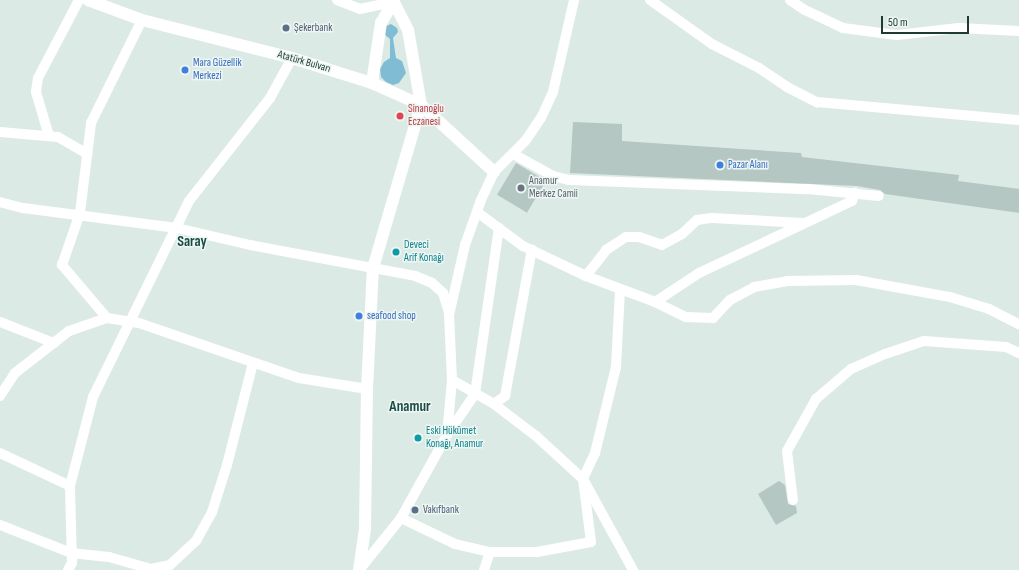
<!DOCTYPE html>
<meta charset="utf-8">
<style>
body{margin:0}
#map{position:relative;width:1019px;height:570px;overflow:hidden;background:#dceae5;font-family:"Sofia Sans Condensed",sans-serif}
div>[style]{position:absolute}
.water>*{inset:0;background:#80bdd4}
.building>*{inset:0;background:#b5c7c2;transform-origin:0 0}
.street>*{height:10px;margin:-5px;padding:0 5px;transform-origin:5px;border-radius:5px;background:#fff}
.secondary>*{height:12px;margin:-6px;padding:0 6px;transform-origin:6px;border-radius:6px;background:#fff}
.dots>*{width:11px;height:11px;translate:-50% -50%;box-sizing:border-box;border:2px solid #edf6f3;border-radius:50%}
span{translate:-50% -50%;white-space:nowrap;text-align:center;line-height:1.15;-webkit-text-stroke:3px #edf6f3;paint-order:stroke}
.service-label{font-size:11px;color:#4e5e75}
.left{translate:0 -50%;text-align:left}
.street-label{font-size:11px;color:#1e3a35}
.shop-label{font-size:11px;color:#366cbe}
.health-label{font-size:11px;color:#be3a42}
.worship-label{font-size:11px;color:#5b616d}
.culture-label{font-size:11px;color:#0d838f}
.district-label{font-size:15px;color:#194c46;font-weight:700}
.scale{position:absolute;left:881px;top:16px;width:88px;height:18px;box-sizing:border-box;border:2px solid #1e3a35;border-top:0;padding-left:5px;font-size:12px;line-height:14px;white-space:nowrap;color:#1e3a35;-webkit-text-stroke:3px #edf6f3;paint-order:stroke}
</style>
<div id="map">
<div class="water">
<div style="clip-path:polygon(391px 24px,397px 28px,398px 32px,393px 38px,396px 58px,402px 61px,406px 73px,399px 83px,393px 85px,386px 82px,381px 77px,380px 69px,384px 62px,390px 58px,390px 39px,384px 34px,384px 27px)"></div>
</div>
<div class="building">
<div style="clip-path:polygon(573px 122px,622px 124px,622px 141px,801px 153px,802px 157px,959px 175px,958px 181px,1019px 189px,1019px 213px,885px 194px,880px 190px,857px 186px,570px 173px)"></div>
<div style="left:516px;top:163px;width:35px;height:37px;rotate:31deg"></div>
<div style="clip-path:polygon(779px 481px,785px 485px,788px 504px,796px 506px,797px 513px,776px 525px,758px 494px)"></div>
</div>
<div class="street">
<div style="left:337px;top:0;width:25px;rotate:21deg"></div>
<div style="left:360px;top:9px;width:34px;rotate:-12deg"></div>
<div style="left:650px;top:0;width:76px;rotate:35.4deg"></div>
<div style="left:712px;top:44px;width:53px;rotate:27.1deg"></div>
<div style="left:759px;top:68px;width:34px;rotate:34deg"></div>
<div style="left:787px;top:87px;width:34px;rotate:27deg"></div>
<div style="left:817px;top:102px;width:203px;rotate:5.1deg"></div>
<div style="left:790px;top:0;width:18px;rotate:34deg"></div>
<div style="left:805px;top:10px;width:42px;rotate:25.3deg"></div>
<div style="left:843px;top:28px;width:54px;rotate:7.4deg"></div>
<div style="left:897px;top:35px;width:62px;rotate:-6.4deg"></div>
<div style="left:959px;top:28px;width:60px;rotate:2.9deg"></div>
<div style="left:0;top:132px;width:58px;rotate:4.9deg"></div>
<div style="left:58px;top:137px;width:34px;rotate:30deg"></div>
<div style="left:49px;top:136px;width:46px;rotate:-106.5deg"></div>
<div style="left:36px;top:92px;width:14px;rotate:-82deg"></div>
<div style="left:38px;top:78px;width:88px;rotate:-62.3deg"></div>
<div style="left:513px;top:154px;width:46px;rotate:28.8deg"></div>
<div style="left:553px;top:176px;width:16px;rotate:14deg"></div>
<div style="left:569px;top:180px;width:239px;rotate:2.2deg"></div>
<div style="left:808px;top:189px;width:71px;rotate:5.6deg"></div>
<div style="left:0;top:202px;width:24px;rotate:15deg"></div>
<div style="left:23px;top:208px;width:155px;rotate:7.4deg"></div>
<div style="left:177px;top:228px;width:75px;rotate:13.1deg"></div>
<div style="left:250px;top:245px;width:168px;rotate:10.6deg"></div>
<div style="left:415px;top:276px;width:18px;rotate:22deg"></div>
<div style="left:432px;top:283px;width:15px;rotate:42deg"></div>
<div style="left:443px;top:293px;width:21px;rotate:73deg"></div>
<div style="left:477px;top:212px;width:57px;rotate:36.5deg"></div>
<div style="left:523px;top:246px;width:70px;rotate:25.5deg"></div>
<div style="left:586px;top:276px;width:74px;rotate:20.6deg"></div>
<div style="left:655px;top:302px;width:34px;rotate:26deg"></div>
<div style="left:686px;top:317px;width:27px;rotate:2deg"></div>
<div style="left:713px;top:318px;width:25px;rotate:-47deg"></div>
<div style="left:730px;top:300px;width:27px;rotate:-28deg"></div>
<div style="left:754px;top:287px;width:34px;rotate:-10deg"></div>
<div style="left:787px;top:281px;width:69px;rotate:-0.8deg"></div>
<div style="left:856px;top:280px;width:96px;rotate:10.3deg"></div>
<div style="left:950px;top:297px;width:41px;rotate:17.1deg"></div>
<div style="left:989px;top:309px;width:34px;rotate:27deg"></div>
<div style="left:586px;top:276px;width:33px;rotate:-52deg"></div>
<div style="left:606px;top:250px;width:24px;rotate:-33deg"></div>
<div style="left:626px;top:237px;width:13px"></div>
<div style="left:639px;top:237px;width:24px;rotate:19deg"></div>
<div style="left:662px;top:245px;width:23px;rotate:-29deg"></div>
<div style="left:682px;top:234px;width:21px;rotate:-43deg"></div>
<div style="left:697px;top:220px;width:15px;rotate:-8deg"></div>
<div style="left:712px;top:218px;width:91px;rotate:3.1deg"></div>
<div style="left:620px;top:290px;width:77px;rotate:93deg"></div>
<div style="left:616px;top:367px;width:89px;rotate:103.7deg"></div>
<div style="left:595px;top:453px;width:29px;rotate:115deg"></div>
<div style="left:583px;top:479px;width:104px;rotate:61.2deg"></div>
<div style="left:655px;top:302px;width:53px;rotate:-33.4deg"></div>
<div style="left:699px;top:273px;width:169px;rotate:-25.2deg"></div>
<div style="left:852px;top:201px;width:9px;rotate:-72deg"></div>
<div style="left:107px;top:318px;width:70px;rotate:-130.3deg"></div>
<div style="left:62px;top:265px;width:55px;rotate:-70.9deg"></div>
<div style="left:80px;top:213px;width:91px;rotate:-83deg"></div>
<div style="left:91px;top:123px;width:115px;rotate:-63.7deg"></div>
<div style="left:0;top:322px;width:58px;rotate:21.3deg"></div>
<div style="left:0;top:396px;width:27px;rotate:-57deg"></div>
<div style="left:15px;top:373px;width:68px;rotate:-37.9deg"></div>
<div style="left:69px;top:331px;width:40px;rotate:-18.9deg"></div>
<div style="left:107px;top:318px;width:32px;rotate:9deg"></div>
<div style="left:139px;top:323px;width:169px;rotate:19deg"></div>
<div style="left:299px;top:378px;width:69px;rotate:9.2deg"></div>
<div style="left:494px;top:404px;width:14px;rotate:-36deg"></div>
<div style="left:505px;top:396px;width:149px;rotate:-79.6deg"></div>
<div style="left:447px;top:435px;width:50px;rotate:-55.7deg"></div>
<div style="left:475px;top:394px;width:168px;rotate:-81.8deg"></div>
<div style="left:0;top:453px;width:77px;rotate:25.2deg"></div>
<div style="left:793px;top:500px;width:49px;rotate:-97deg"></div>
<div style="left:787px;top:451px;width:60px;rotate:-60.9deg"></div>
<div style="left:816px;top:399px;width:46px;rotate:-40.6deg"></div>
<div style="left:851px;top:369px;width:37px;rotate:-24deg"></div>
<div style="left:885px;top:354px;width:41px;rotate:-18.4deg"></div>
<div style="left:924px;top:341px;width:82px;rotate:4.2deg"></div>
<div style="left:1006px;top:347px;width:14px;rotate:25deg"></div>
<div style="left:401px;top:518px;width:60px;rotate:25.7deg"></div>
<div style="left:455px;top:544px;width:36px;rotate:13deg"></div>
<div style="left:490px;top:552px;width:47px"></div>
<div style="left:537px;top:552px;width:55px;rotate:-10.5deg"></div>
<div style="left:591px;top:542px;width:64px;rotate:-97.2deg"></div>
<div style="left:583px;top:479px;width:64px;rotate:-137.5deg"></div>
<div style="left:536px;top:436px;width:53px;rotate:-142.7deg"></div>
<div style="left:494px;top:404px;width:48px;rotate:-150.3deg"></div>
<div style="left:0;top:525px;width:76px;rotate:21.5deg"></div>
<div style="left:71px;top:553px;width:38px;rotate:6deg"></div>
<div style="left:109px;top:557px;width:44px;rotate:15.9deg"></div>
<div style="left:151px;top:569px;width:19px;rotate:-12deg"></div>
<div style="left:170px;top:565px;width:35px;rotate:-43deg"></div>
<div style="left:196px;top:541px;width:33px;rotate:-61deg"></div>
<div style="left:212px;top:512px;width:49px;rotate:-72.3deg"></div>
<div style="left:227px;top:465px;width:105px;rotate:-75.7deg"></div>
<div style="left:360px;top:569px;width:65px;rotate:-51.2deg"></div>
<div style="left:401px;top:518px;width:95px;rotate:-61deg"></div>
<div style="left:447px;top:435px;width:55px;rotate:-84.8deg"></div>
<div style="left:452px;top:380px;width:65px;rotate:-92.6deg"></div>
<div style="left:449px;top:315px;width:72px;rotate:-77.1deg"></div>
<div style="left:465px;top:245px;width:48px;rotate:-70.4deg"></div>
<div style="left:481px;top:200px;width:31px;rotate:-65deg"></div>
<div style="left:494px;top:172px;width:45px;rotate:-45deg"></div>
<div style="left:526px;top:140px;width:27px;rotate:-56deg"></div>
<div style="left:541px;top:118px;width:29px;rotate:-65deg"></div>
<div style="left:553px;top:92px;width:94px;rotate:-77.1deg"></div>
<div style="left:68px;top:570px;width:8px;rotate:-60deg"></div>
<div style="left:72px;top:563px;width:77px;rotate:-91.5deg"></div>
<div style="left:70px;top:486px;width:92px;rotate:-75.5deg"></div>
<div style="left:93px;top:397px;width:218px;rotate:-63.9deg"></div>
<div style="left:189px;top:201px;width:131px;rotate:-51.8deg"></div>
<div style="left:270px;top:98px;width:46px;rotate:-61.2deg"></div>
<div style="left:484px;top:570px;width:19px;rotate:-72deg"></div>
</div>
<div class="secondary">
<div style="left:88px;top:0;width:58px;rotate:20.3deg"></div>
<div style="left:142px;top:20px;width:155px;rotate:14.2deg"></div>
<div style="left:292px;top:58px;width:84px;rotate:17.4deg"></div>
<div style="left:372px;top:83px;width:54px;rotate:24.2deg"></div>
<div style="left:421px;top:105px;width:99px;rotate:42.5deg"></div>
<div style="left:372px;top:83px;width:61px;rotate:-81.5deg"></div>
<div style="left:381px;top:23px;width:24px;rotate:-60deg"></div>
<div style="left:359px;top:570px;width:41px;rotate:-81.7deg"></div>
<div style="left:365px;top:529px;width:140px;rotate:-89.2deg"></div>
<div style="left:367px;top:389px;width:121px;rotate:-87.2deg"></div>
<div style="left:373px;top:268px;width:170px;rotate:-73.6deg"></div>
<div style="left:421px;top:105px;width:76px;rotate:-99.8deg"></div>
<div style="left:408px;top:30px;width:34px;rotate:-117deg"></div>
</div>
<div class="dots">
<div style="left:286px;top:28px;background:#5c6f8a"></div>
<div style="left:185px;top:70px;background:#3f7fe0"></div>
<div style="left:400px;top:116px;background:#e0444e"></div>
<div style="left:720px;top:165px;background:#3f7fe0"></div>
<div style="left:521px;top:188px;background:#6b7280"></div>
<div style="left:396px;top:252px;background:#0f9aa8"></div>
<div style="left:359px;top:316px;background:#3f7fe0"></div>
<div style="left:418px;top:438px;background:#0f9aa8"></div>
<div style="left:415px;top:510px;background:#5c6f8a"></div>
</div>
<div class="service-label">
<span class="left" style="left:294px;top:28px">Şekerbank</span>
<span class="left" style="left:423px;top:510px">Vakıfbank</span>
</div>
<div class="street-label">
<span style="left:304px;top:62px;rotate:16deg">Atatürk Bulvarı</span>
</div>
<div class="shop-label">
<span class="left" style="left:193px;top:70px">Mara Güzellik<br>Merkezi</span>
<span class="left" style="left:728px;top:165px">Pazar Alanı</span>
<span class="left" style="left:367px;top:316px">seafood shop</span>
</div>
<div class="health-label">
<span class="left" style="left:408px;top:116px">Sinanoğlu<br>Eczanesi</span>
</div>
<div class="worship-label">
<span class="left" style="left:529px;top:188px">Anamur<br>Merkez Camii</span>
</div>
<div class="culture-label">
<span class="left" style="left:404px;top:252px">Deveci<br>Arif Konağı</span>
<span class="left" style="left:426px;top:438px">Eski Hükümet<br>Konağı, Anamur</span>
</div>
<div class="district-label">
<span style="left:192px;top:242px">Saray</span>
<span style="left:410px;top:407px">Anamur</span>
</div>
<div class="scale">50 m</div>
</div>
